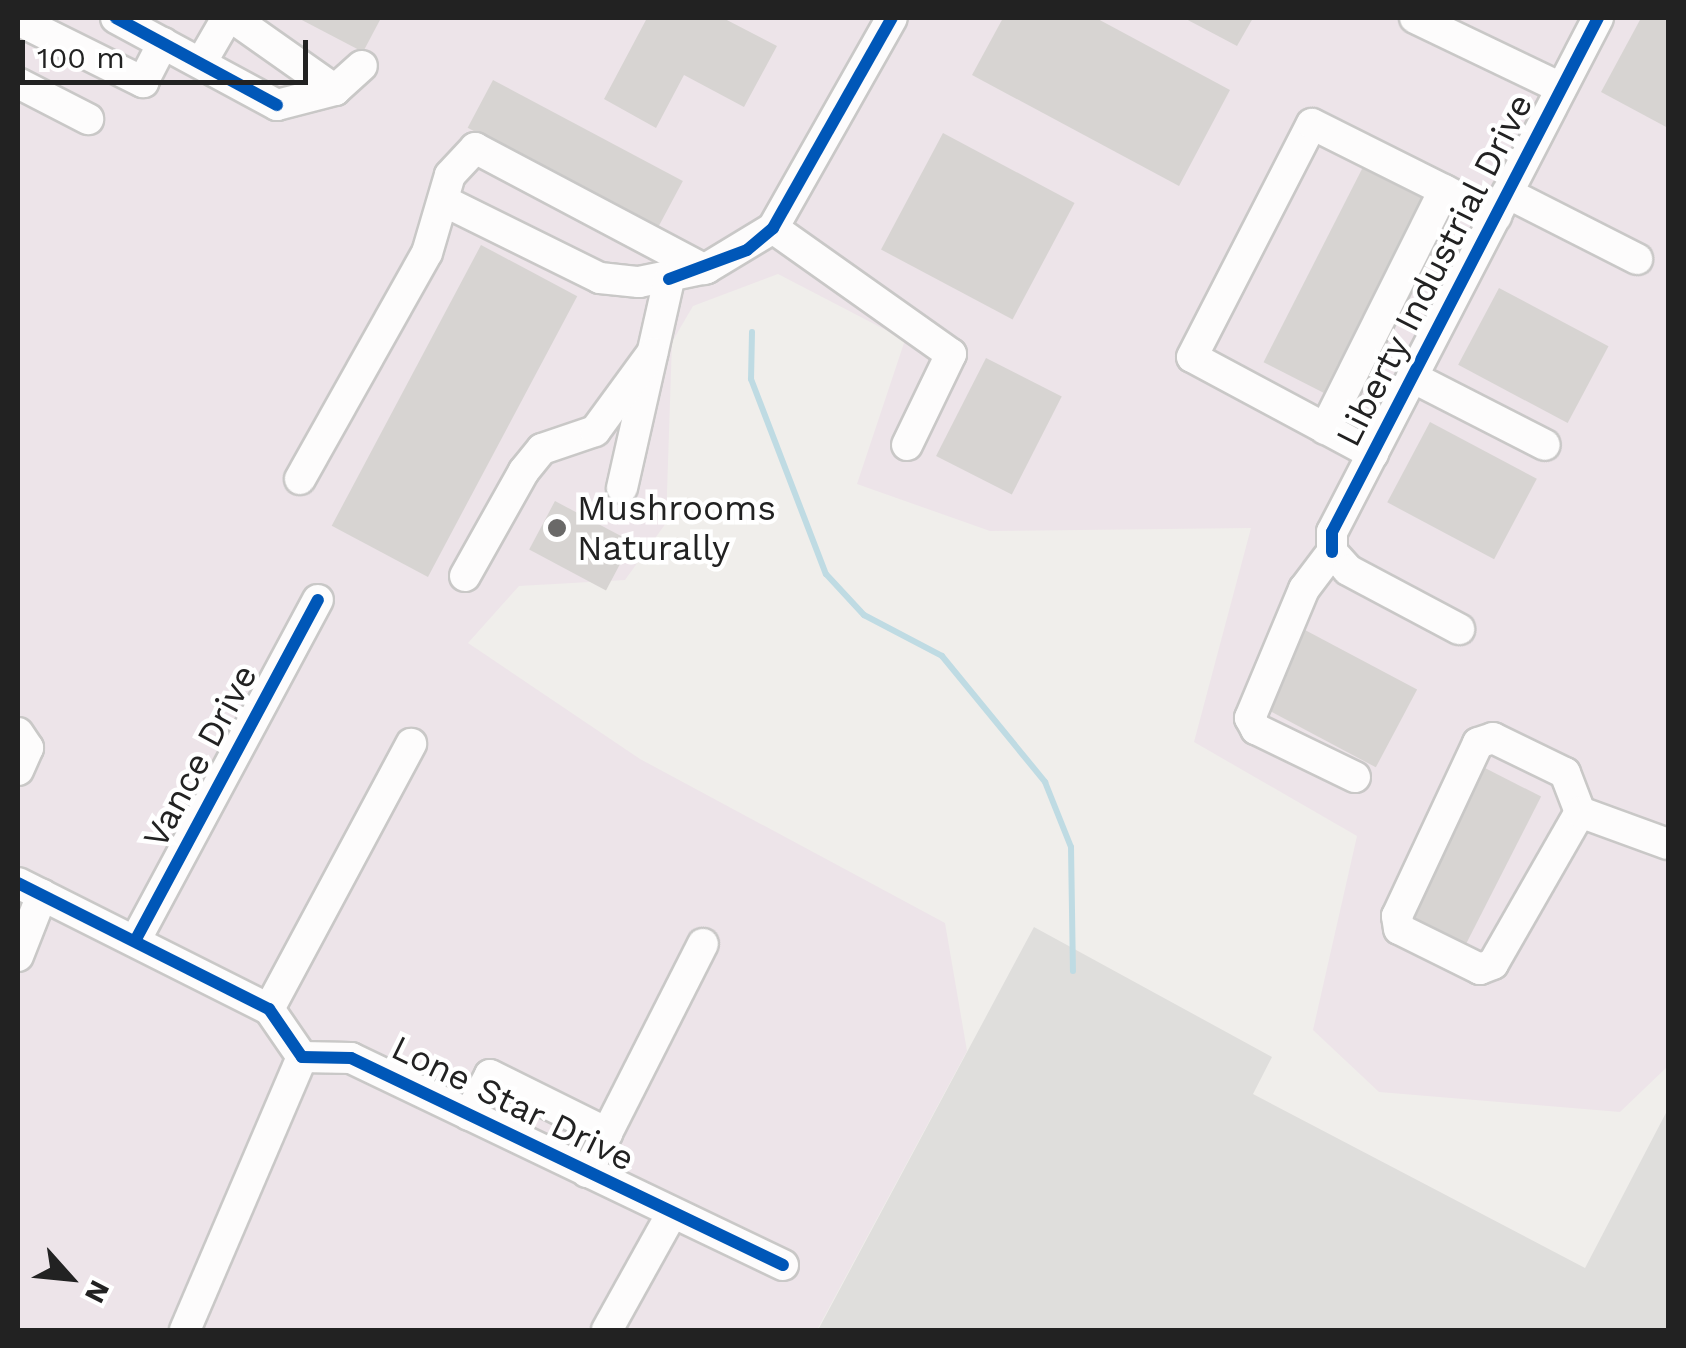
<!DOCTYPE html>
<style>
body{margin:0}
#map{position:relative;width:1686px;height:1348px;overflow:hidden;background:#f0eeeb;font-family:"Work Sans",sans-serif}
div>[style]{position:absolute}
.residential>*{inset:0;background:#dfdedc}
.industrial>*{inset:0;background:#ede4e9}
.stream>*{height:6px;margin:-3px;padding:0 3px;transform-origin:3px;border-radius:3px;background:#bfdbe3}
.building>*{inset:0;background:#d7d4d2;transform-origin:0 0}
.roads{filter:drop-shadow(2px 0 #c9c8c7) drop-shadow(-2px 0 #c9c8c7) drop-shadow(0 2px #c9c8c7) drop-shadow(0 -2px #c9c8c7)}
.minor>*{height:30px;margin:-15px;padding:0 15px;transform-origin:15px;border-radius:15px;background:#fdfcfc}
.cycleway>*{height:12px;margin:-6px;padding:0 6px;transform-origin:6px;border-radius:6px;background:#0057b8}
.dots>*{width:28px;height:28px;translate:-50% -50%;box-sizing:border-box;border:5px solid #fff;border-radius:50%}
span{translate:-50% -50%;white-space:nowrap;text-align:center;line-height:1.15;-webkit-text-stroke:9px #fff;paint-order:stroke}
.street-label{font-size:35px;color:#222}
.poi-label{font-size:35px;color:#222}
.left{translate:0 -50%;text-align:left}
.frame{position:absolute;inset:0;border:20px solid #222;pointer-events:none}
.north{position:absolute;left:20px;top:1228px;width:100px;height:100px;-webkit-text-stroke:8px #fff;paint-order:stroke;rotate:117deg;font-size:28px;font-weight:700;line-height:40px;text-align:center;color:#222}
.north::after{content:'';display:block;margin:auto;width:35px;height:45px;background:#222;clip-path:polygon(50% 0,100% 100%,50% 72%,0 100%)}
.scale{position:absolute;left:20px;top:40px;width:288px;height:45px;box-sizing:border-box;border:5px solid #222;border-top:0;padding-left:12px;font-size:30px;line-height:35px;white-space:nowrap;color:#222;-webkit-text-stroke:8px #fff;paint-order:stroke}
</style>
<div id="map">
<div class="residential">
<div style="clip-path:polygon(1034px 927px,1272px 1057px,1253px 1094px,1585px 1268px,1668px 1109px,1668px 1330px,818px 1330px)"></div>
</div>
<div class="industrial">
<div style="clip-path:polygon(18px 18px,1668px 18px,1668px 1066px,1620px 1112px,1379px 1092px,1313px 1030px,1357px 836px,1194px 742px,1251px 528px,990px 531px,857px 484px,905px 340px,778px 274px,693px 306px,672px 342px,666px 523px,625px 580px,519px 586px,468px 643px,640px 759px,945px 923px,967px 1051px,817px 1330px,18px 1330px)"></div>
</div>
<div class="stream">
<div style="left:752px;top:332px;width:47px;rotate:91.2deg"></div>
<div style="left:751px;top:379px;width:209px;rotate:69deg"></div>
<div style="left:826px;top:574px;width:56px;rotate:47.2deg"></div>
<div style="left:864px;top:615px;width:88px;rotate:27.7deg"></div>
<div style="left:942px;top:656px;width:163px;rotate:50.7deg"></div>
<div style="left:1045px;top:782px;width:70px;rotate:68.2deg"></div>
<div style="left:1071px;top:847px;width:124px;rotate:89.1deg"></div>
</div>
<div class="building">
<div style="clip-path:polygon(298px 18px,381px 18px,363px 52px)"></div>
<div style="clip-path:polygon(647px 18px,723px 18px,777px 46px,744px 107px,684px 75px,656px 128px,604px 99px)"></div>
<div style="clip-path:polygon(1003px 18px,1096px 18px,1230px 90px,1179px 186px,972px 75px)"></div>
<div style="clip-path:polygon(1184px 18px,1253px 18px,1237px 46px)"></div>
<div style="clip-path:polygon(1641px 18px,1668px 18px,1668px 128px,1601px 92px)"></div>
<div style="left:493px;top:80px;width:215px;height:54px;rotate:28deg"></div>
<div style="left:943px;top:133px;width:149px;height:132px;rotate:28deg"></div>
<div style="left:1363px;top:167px;width:70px;height:219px;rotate:27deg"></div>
<div style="left:481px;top:245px;width:109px;height:318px;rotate:28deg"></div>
<div style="left:1499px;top:288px;width:124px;height:87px;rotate:28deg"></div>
<div style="left:986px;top:358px;width:85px;height:110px;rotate:27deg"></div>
<div style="left:1430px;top:422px;width:121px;height:91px;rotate:28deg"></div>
<div style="left:555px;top:501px;width:87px;height:55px;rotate:28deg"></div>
<div style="left:1305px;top:630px;width:127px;height:88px;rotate:28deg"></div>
<div style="left:1485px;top:768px;width:63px;height:168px;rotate:27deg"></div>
</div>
<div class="roads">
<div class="minor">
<div style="left:116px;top:18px;width:183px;rotate:28.4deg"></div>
<div style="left:277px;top:105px;width:60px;rotate:-14.5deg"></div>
<div style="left:335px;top:90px;width:36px;rotate:-42deg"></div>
<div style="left:233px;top:18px;width:125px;rotate:35.2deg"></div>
<div style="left:1415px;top:18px;width:162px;rotate:25.6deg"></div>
<div style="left:18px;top:20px;width:140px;rotate:26.4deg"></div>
<div style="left:143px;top:82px;width:44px;rotate:-62.9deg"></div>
<div style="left:201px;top:63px;width:52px;rotate:-60deg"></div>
<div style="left:18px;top:83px;width:79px;rotate:27.2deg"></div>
<div style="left:1507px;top:193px;width:146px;rotate:26.9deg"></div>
<div style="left:448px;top:203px;width:169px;rotate:26.3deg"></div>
<div style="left:600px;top:278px;width:39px;rotate:6deg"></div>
<div style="left:639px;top:282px;width:69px;rotate:-11.6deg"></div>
<div style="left:707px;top:268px;width:77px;rotate:-31.2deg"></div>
<div style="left:773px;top:228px;width:241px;rotate:-60.5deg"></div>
<div style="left:773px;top:228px;width:218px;rotate:35.3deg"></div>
<div style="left:951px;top:354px;width:101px;rotate:115.8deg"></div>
<div style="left:1412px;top:377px;width:149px;rotate:27.1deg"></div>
<div style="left:1325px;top:429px;width:267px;rotate:-63.5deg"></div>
<div style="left:1373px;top:454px;width:205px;rotate:-151.8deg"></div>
<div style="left:1192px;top:357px;width:262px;rotate:-62.8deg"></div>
<div style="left:1312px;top:124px;width:206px;rotate:26.6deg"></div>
<div style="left:300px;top:479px;width:259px;rotate:-60.7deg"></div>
<div style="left:427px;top:253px;width:81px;rotate:-73.6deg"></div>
<div style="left:450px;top:175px;width:37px;rotate:-47deg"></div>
<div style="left:475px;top:148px;width:259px;rotate:27.9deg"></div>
<div style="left:622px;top:488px;width:214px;rotate:-77.3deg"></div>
<div style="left:1332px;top:552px;width:20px;rotate:-90deg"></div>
<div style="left:1332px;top:532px;width:579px;rotate:-62.64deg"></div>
<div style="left:1332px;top:552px;width:46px;rotate:127.1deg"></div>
<div style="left:1304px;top:589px;width:140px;rotate:112.7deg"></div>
<div style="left:1250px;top:718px;width:13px;rotate:61deg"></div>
<div style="left:1256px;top:729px;width:110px;rotate:25.9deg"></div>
<div style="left:1332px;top:552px;width:24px;rotate:48deg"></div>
<div style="left:1348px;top:570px;width:126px;rotate:28deg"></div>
<div style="left:465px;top:576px;width:120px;rotate:-60.7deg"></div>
<div style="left:524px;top:471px;width:28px;rotate:-51deg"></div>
<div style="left:542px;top:449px;width:56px;rotate:-18.8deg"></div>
<div style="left:595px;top:431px;width:97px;rotate:-53.8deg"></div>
<div style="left:18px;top:733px;width:18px;rotate:56deg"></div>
<div style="left:28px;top:748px;width:24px;rotate:114deg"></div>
<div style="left:1580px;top:812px;width:175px;rotate:119.8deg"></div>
<div style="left:1493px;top:964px;width:14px;rotate:159deg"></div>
<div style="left:1480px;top:969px;width:90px;rotate:-153.7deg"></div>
<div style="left:1399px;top:929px;width:13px;rotate:-99deg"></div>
<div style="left:1397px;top:916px;width:191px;rotate:-64.9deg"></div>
<div style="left:1478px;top:743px;width:16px;rotate:-18deg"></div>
<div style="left:1493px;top:738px;width:80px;rotate:25.9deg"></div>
<div style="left:1565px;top:773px;width:42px;rotate:69deg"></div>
<div style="left:1580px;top:812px;width:94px;rotate:20deg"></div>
<div style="left:18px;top:883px;width:281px;rotate:26.7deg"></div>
<div style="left:269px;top:1009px;width:58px;rotate:55.5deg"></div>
<div style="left:135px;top:941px;width:387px;rotate:-61.8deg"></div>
<div style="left:18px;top:956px;width:66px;rotate:-68.5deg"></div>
<div style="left:269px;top:1009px;width:301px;rotate:-61.8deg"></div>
<div style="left:302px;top:1057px;width:49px;rotate:1.2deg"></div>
<div style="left:351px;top:1058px;width:479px;rotate:25.6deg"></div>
<div style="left:469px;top:1115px;width:45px;rotate:-62.3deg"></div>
<div style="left:490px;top:1075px;width:131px;rotate:26.4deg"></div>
<div style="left:607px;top:1133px;width:44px;rotate:117.1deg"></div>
<div style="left:607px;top:1133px;width:212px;rotate:-63.1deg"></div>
<div style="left:185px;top:1330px;width:297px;rotate:-66.8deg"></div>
<div style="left:607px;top:1330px;width:134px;rotate:-60.9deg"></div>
</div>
</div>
<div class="cycleway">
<div style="left:116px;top:18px;width:183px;rotate:28.4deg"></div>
<div style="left:669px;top:279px;width:83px;rotate:-20.4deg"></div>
<div style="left:747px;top:250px;width:34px;rotate:-40deg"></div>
<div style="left:773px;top:228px;width:241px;rotate:-60.5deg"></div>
<div style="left:1332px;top:552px;width:20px;rotate:-90deg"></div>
<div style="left:1332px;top:532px;width:579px;rotate:-62.64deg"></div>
<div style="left:18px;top:883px;width:281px;rotate:26.7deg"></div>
<div style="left:269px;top:1009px;width:58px;rotate:55.5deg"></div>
<div style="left:302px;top:1057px;width:49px;rotate:1.2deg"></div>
<div style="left:351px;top:1058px;width:479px;rotate:25.6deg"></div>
<div style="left:135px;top:941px;width:387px;rotate:-61.8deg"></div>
</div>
<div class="dots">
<div style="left:557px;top:528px;background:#6a6968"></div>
</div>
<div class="street-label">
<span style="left:1434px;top:270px;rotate:-63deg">Liberty Industrial Drive</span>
<span style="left:200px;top:756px;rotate:-62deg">Vance Drive</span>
<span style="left:513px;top:1103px;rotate:26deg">Lone Star Drive</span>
</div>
<div class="poi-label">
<span class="left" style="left:577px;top:528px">Mushrooms<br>Naturally</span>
</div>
<div class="frame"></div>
<div class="north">N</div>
<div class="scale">100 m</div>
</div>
